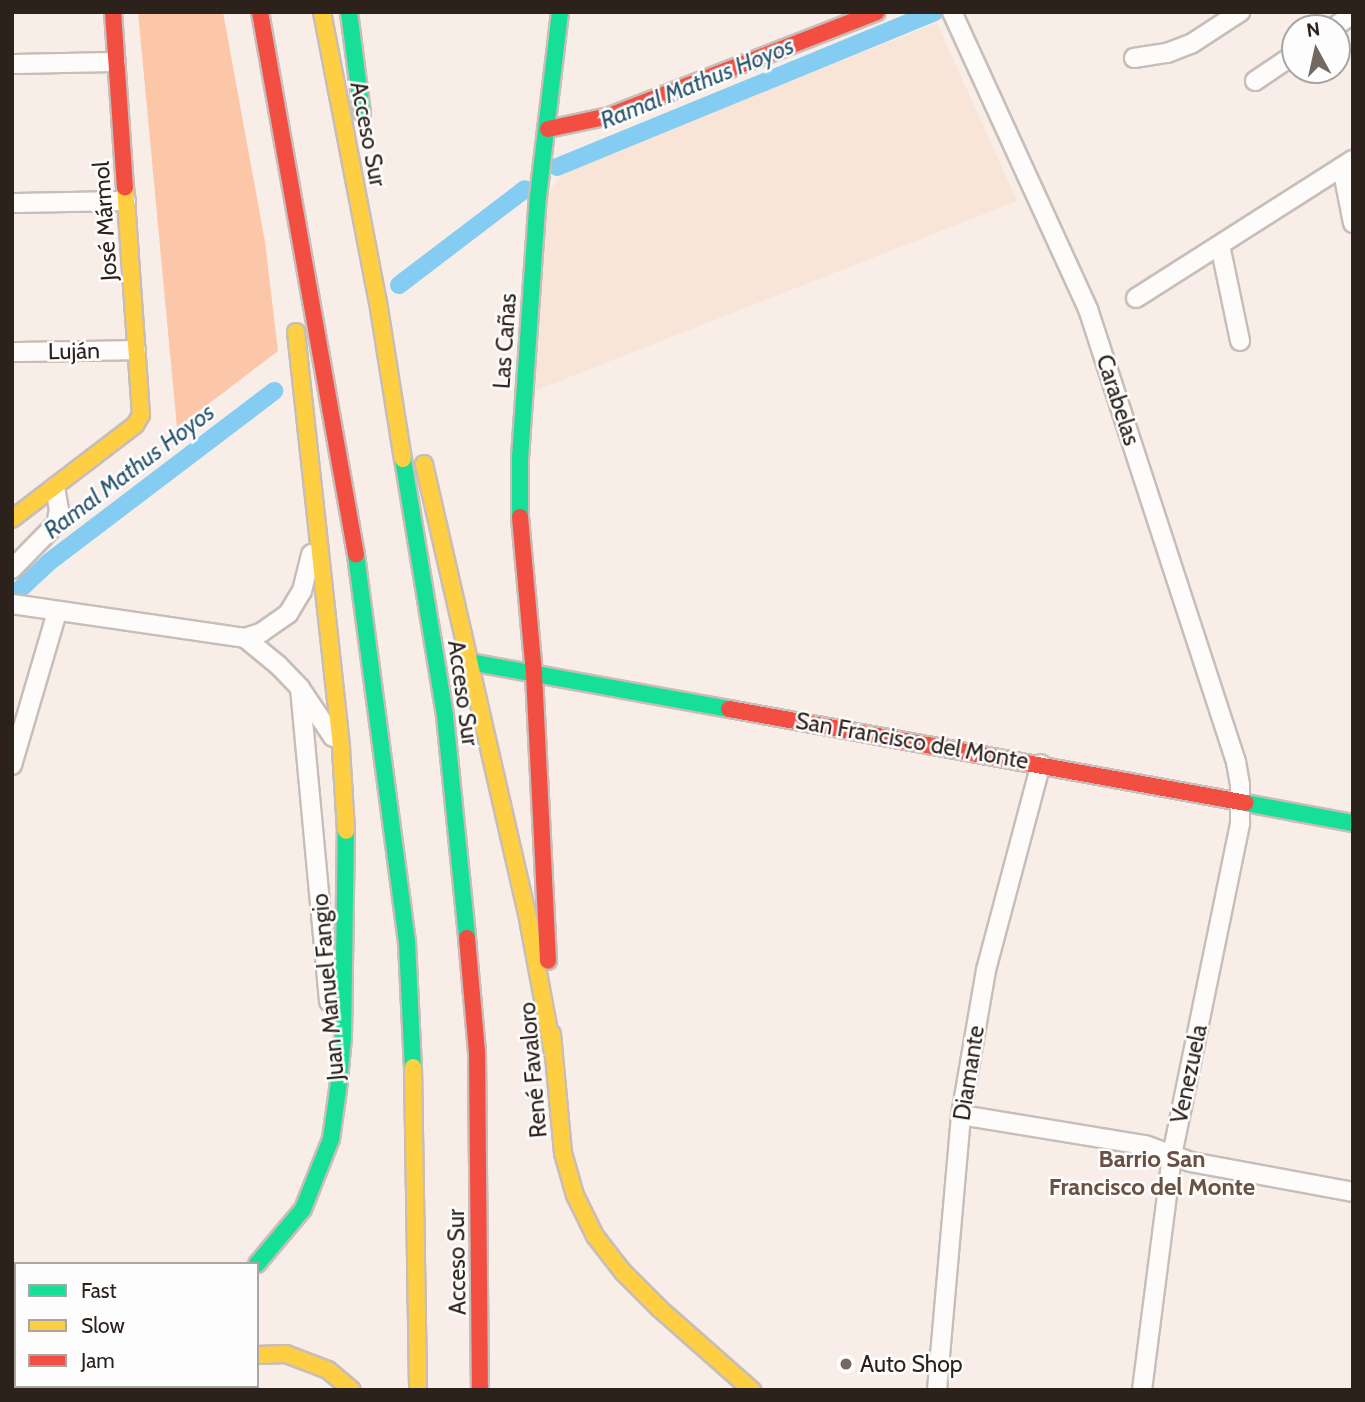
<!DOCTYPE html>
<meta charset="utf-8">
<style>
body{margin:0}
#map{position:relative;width:1365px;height:1402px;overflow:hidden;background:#f8ede7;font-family:Cabin,sans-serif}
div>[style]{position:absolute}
.built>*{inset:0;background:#f9e4d8}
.green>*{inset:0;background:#fbc7a8}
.canal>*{height:18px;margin:-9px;padding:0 9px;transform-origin:9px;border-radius:9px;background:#84ccf2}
.roads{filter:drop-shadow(2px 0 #c8bdb8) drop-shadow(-2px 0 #c8bdb8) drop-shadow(0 2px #c8bdb8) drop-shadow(0 -2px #c8bdb8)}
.street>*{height:18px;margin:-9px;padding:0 9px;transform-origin:9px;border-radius:9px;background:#fefcfb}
.fast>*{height:16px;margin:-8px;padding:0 8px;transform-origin:8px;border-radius:8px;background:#16e098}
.slow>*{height:16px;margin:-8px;padding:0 8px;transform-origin:8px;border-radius:8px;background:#ffcf43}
.jam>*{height:16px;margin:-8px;padding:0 8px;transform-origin:8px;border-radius:8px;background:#f24e42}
.dots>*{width:19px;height:19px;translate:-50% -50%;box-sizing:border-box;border:4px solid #fdfdfd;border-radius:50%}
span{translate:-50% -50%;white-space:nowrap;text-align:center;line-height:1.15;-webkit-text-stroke:5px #fdfdfd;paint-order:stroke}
.street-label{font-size:23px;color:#2c211b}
.poi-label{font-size:23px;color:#2c211b}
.left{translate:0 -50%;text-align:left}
.water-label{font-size:24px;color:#2a566e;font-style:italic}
.neighbourhood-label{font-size:24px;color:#6a5143;font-weight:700}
.frame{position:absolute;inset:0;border:14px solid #2c211b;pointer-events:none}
.legend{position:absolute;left:14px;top:1262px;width:245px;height:126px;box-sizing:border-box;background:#fdfdfd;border:2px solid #a9a5a3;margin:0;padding:9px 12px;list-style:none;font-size:21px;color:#2c211b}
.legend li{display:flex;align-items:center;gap:14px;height:35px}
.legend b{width:35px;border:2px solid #a9a5a3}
.north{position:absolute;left:1281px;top:14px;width:70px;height:70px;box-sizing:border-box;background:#fdfdfd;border:2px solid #a9a5a3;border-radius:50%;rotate:352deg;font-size:19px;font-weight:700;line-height:28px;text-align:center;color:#2c211b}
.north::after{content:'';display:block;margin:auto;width:24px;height:32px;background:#736862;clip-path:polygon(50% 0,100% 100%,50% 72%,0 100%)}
</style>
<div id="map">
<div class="built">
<div style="clip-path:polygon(937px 23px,1017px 201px,529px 393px,543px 199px,567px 168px)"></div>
</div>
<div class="green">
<div style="clip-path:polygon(138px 12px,223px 12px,265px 242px,278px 351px,177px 428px)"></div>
</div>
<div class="canal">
<div style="left:557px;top:167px;width:408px;rotate:-22.3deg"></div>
<div style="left:399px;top:285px;width:158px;rotate:-37.3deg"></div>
<div style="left:16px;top:593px;width:45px;rotate:-43.2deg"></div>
<div style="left:49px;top:562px;width:283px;rotate:-37.2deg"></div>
</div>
<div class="roads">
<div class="street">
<div style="left:952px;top:12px;width:327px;rotate:65.4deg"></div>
<div style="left:1088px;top:309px;width:477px;rotate:71.9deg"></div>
<div style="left:1236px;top:762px;width:23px;rotate:80deg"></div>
<div style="left:1240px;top:785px;width:39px;rotate:90deg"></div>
<div style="left:1240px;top:824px;width:339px;rotate:101.6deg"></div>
<div style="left:1172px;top:1156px;width:236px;rotate:97.3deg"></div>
<div style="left:1333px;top:28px;width:24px;rotate:-35deg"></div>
<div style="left:1134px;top:58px;width:33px;rotate:-9deg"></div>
<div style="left:1167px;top:53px;width:26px;rotate:-21deg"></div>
<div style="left:1191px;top:44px;width:59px;rotate:-33.1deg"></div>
<div style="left:12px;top:64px;width:104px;rotate:-1.1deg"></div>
<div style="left:1255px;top:81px;width:48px;rotate:-34deg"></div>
<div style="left:1342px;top:167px;width:57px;rotate:78.9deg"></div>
<div style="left:12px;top:203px;width:114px;rotate:-1deg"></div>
<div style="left:1220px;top:245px;width:98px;rotate:78.2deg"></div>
<div style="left:1136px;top:298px;width:257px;rotate:-32.5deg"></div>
<div style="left:12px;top:352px;width:124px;rotate:-0.9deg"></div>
<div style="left:12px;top:569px;width:63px;rotate:-45.6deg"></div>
<div style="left:56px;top:524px;width:14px;rotate:-78deg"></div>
<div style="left:59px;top:510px;width:23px;rotate:-100deg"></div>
<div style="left:12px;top:604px;width:235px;rotate:8.3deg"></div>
<div style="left:245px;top:638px;width:18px;rotate:-19deg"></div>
<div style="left:262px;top:632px;width:32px;rotate:-35deg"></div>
<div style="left:288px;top:614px;width:27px;rotate:-59deg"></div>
<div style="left:302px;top:591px;width:38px;rotate:-76deg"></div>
<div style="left:245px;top:638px;width:43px;rotate:39.3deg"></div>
<div style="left:278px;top:665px;width:32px;rotate:46deg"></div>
<div style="left:300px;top:688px;width:59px;rotate:56deg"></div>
<div style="left:300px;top:688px;width:315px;rotate:84.7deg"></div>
<div style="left:12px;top:765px;width:159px;rotate:-73.6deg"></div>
<div style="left:961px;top:1115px;width:186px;rotate:9.3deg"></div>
<div style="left:1145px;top:1145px;width:49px;rotate:20.3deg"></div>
<div style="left:1191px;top:1162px;width:165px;rotate:10.5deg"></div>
<div style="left:937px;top:1390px;width:276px;rotate:-85deg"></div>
<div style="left:961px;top:1115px;width:147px;rotate:-80.2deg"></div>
<div style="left:986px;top:970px;width:213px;rotate:-75.1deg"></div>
</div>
<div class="fast">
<div style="left:349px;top:12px;width:102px;rotate:82.7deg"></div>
<div style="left:403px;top:459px;width:260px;rotate:80.7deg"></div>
<div style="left:445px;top:716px;width:223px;rotate:84.3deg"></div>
<div style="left:520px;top:517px;width:59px;rotate:-90deg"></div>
<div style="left:520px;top:458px;width:262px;rotate:-86.1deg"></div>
<div style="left:538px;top:197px;width:186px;rotate:-83.2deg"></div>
<div style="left:356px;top:555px;width:390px;rotate:82.5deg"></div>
<div style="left:407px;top:942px;width:125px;rotate:87.3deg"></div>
<div style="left:470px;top:662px;width:263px;rotate:10.3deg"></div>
<div style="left:1246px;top:803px;width:109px;rotate:10.6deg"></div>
<div style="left:338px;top:1090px;width:53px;rotate:-84.6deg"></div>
<div style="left:343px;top:1037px;width:206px;rotate:-89.2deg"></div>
<div style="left:257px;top:1264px;width:72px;rotate:-50.1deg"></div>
<div style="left:303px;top:1209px;width:75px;rotate:-68.2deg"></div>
<div style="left:331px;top:1139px;width:49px;rotate:-81.9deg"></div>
<div style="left:105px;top:1390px;width:5px;rotate:-53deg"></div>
<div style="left:167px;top:1390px;width:6px;rotate:-39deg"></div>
</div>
<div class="slow">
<div style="left:322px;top:12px;width:295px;rotate:79.1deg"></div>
<div style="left:378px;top:302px;width:159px;rotate:81deg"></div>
<div style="left:296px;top:332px;width:419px;rotate:83.8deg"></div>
<div style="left:341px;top:749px;width:82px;rotate:86.5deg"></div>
<div style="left:424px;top:464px;width:467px;rotate:77.1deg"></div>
<div style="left:528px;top:919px;width:136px;rotate:79.4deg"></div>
<div style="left:12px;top:519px;width:155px;rotate:-37.4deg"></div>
<div style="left:135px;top:425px;width:12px;rotate:-59deg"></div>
<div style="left:141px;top:415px;width:228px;rotate:-94deg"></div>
<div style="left:552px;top:1034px;width:120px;rotate:84.7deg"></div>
<div style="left:563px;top:1153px;width:44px;rotate:74.1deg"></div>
<div style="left:575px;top:1195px;width:46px;rotate:64deg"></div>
<div style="left:595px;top:1236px;width:46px;rotate:52.1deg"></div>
<div style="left:623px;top:1272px;width:52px;rotate:45deg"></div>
<div style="left:660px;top:1309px;width:123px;rotate:41.4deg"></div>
<div style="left:413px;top:1067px;width:323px;rotate:89.1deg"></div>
<div style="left:257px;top:1355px;width:29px;rotate:-2deg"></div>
<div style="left:286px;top:1354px;width:45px;rotate:20.9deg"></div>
<div style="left:328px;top:1370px;width:31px;rotate:40deg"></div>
</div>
<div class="jam">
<div style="left:113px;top:12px;width:176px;rotate:86.1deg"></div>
<div style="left:260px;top:12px;width:551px;rotate:79.97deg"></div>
<div style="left:548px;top:129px;width:62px;rotate:-12deg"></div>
<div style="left:609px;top:116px;width:287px;rotate:-21.2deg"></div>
<div style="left:520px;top:517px;width:158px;rotate:84.9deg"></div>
<div style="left:534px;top:674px;width:287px;rotate:87.2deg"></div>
<div style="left:729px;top:709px;width:525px;rotate:10.3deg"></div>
<div style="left:467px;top:938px;width:114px;rotate:85deg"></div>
<div style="left:477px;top:1052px;width:338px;rotate:89.5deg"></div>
</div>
</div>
<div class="dots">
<div style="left:846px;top:1364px;background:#736862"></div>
</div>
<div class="street-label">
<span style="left:368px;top:134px;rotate:79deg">Acceso Sur</span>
<span style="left:105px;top:221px;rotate:-94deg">José Mármol</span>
<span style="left:505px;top:341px;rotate:-86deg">Las Cañas</span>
<span style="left:74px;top:351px;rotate:-1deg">Luján</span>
<span style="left:1118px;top:400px;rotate:72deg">Carabelas</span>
<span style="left:463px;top:693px;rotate:82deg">Acceso Sur</span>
<span style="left:912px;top:741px;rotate:10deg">San Francisco del Monte</span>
<span style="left:328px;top:987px;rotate:-95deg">Juan Manuel Fangio</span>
<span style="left:533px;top:1070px;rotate:-95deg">René Favaloro</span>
<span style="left:969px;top:1073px;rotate:-81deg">Diamante</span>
<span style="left:1189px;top:1074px;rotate:-78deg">Venezuela</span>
<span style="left:457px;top:1262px;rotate:-91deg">Acceso Sur</span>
</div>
<div class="poi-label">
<span class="left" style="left:860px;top:1364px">Auto Shop</span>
</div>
<div class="water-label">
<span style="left:697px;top:83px;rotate:-22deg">Ramal Mathus Hoyos</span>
<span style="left:129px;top:471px;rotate:-37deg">Ramal Mathus Hoyos</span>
</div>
<div class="neighbourhood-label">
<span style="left:1152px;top:1173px">Barrio San<br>Francisco del Monte</span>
</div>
<div class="frame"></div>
<ul class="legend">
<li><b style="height:9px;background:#16e098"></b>Fast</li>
<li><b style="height:9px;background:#ffcf43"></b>Slow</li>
<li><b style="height:9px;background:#f24e42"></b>Jam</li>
</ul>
<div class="north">N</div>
</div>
